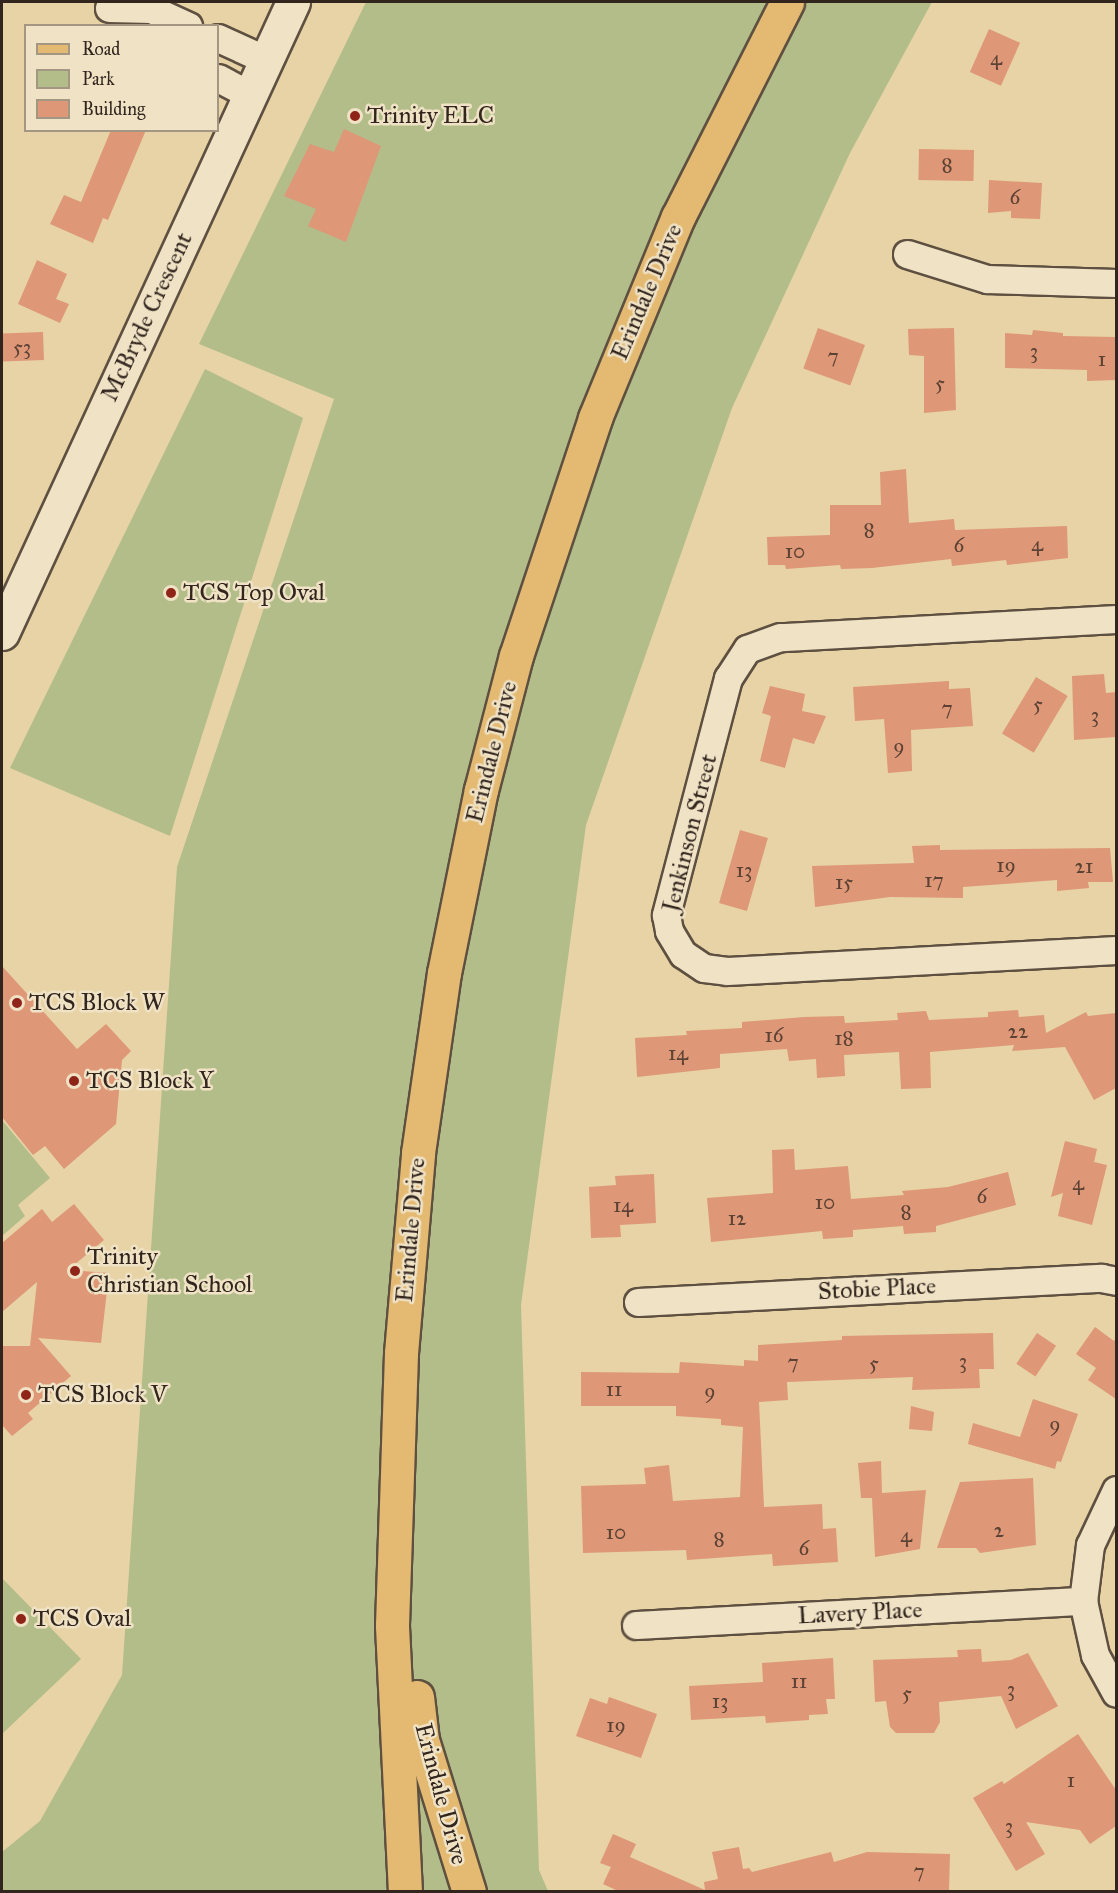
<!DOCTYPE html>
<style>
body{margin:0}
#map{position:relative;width:1118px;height:1893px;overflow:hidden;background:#e7d3a6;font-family:"IM FELL Great Primer",serif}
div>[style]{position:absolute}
.green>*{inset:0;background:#b3bd89}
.building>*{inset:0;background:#de9777;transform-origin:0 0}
.roads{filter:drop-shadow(2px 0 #5e5040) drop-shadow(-2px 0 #5e5040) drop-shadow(0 2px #5e5040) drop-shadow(0 -2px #5e5040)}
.minor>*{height:27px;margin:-13.5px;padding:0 13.5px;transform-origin:13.5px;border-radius:13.5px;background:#efe2c5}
.tertiary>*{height:33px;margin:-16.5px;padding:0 16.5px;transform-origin:16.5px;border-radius:16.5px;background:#efe2c5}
.primary>*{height:33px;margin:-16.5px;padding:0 16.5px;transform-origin:16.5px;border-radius:16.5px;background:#e4ba73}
.dots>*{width:16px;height:16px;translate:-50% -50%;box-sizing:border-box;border:3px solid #efe2c5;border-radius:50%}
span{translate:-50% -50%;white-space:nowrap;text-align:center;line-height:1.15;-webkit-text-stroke:5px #efe2c5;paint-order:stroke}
.number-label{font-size:21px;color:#5c4234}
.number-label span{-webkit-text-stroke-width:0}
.poi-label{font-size:24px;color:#31251e}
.left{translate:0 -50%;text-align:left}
.street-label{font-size:24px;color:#31251e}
.frame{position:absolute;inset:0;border:3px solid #31251e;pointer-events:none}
.legend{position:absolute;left:24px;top:24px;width:195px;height:108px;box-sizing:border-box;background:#efe2c5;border:2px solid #a39682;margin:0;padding:8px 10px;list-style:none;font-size:18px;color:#31251e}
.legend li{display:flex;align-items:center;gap:12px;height:30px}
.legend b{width:30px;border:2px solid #a39682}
</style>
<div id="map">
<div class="green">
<div style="clip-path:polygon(366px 2px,932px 2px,850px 153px,732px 408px,586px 825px,521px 1305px,539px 1870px,548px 1891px,2px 1892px,2px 1852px,40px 1821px,122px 1675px,177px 867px,334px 399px,199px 344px)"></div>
<div style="clip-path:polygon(205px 369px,303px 418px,170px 836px,10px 768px)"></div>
<div style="clip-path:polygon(2px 1120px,50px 1178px,18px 1205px,25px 1216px,2px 1236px)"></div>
<div style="clip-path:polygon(2px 1578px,81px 1659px,2px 1734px)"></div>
</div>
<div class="building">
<div style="left:989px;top:29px;width:34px;height:47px;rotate:24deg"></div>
<div style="clip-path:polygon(344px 129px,381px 146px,346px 242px,308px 226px,316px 209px,284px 196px,310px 144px,334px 152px)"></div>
<div style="clip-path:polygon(111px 130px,146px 130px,108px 220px,103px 218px,93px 243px,50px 224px,64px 195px,81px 202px)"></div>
<div style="left:919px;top:149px;width:55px;height:31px;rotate:1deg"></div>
<div style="clip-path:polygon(989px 180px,1042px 183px,1040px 219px,1011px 218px,1011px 211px,988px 213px)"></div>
<div style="clip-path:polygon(37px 260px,67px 274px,56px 299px,69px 304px,60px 323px,18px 304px)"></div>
<div style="left:818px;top:328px;width:50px;height:43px;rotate:20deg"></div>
<div style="clip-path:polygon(954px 328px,956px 410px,924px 413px,924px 356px,909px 355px,908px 329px)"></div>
<div style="clip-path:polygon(1033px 330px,1063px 333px,1063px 336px,1116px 337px,1116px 380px,1087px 381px,1087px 370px,1005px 368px,1005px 333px,1032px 335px)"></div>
<div style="left:43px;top:332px;width:28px;height:41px;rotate:88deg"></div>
<div style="clip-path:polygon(906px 469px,909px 523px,954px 519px,955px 530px,1067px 526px,1068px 558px,1007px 565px,1006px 560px,952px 566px,951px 559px,872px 568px,841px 569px,840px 565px,786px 569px,785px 565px,768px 565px,767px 537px,830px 535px,830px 505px,881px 505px,880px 472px)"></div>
<div style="clip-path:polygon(1104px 674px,1106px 693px,1116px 692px,1116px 737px,1074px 740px,1072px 676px)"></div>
<div style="left:1036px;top:677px;width:37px;height:66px;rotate:31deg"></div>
<div style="clip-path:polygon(949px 681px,949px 689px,970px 688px,973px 726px,911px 730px,912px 771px,888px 773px,884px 719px,855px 721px,853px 687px)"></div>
<div style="clip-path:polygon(770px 686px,805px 694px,802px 711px,826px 716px,814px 744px,793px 738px,785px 768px,760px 761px,771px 716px,762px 713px)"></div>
<div style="left:740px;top:830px;width:29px;height:76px;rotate:16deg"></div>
<div style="clip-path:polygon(940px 845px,940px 850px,1110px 848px,1113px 882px,1088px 882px,1089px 888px,1057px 891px,1057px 880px,963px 887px,963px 898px,890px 897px,815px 907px,812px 866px,914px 863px,912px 846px)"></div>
<div style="clip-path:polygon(2px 966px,77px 1049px,106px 1024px,131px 1051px,122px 1060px,116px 1124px,64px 1169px,45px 1146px,33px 1155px,2px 1117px)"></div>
<div style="clip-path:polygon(1018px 1010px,1019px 1017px,1044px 1015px,1046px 1033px,1086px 1012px,1088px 1016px,1116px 1013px,1116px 1088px,1094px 1100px,1065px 1047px,1012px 1051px,1014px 1045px,930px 1052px,931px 1088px,901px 1089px,899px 1052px,844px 1055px,845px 1076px,817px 1078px,816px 1059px,789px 1061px,787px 1049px,720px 1054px,720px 1068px,637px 1077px,635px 1038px,687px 1035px,686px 1031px,742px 1028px,742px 1022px,804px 1017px,844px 1016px,845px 1023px,898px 1020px,897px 1013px,926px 1011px,929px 1020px,988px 1017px,988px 1012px)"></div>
<div style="clip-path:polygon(1065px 1141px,1097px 1149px,1094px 1162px,1107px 1165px,1092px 1225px,1058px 1216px,1063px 1193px,1051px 1197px)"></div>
<div style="clip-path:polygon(794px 1149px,795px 1170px,848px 1166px,851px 1199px,904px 1195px,902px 1191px,948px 1187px,1008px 1172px,1016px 1205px,936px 1226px,936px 1232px,904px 1234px,903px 1226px,853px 1230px,853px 1237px,823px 1239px,822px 1231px,711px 1242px,707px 1198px,773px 1193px,772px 1150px)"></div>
<div style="clip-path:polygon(654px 1174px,656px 1223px,620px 1225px,621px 1237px,591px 1238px,589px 1187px,616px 1185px,615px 1176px)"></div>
<div style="clip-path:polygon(74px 1204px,104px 1240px,68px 1270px,109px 1273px,101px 1343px,38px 1338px,71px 1376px,28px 1413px,33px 1419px,12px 1436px,2px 1425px,2px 1346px,30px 1346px,37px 1282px,2px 1312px,2px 1243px,42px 1209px,52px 1222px)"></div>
<div style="clip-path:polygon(1095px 1327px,1114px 1341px,1116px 1338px,1116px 1399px,1088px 1380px,1096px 1368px,1076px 1354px)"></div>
<div style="clip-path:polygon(993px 1333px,994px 1369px,979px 1369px,980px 1388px,912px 1390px,913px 1377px,787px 1382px,788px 1400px,759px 1402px,764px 1507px,822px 1504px,823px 1529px,836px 1528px,838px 1562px,773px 1566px,772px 1554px,687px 1560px,686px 1550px,583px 1553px,581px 1486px,646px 1484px,644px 1468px,669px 1465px,673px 1501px,740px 1497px,743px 1427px,721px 1425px,721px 1419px,676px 1416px,676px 1406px,581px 1406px,581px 1372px,679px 1373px,680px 1362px,744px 1366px,744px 1360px,758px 1361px,758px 1345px,842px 1340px,842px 1336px)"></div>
<div style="left:1037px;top:1333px;width:23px;height:37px;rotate:34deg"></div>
<div style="clip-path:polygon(1033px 1399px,1078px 1414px,1061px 1462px,1057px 1461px,1055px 1469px,968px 1444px,973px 1423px,1020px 1437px)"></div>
<div style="clip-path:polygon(911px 1406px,934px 1412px,932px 1431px,909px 1429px)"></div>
<div style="clip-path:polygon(881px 1461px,882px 1493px,926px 1490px,920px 1549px,875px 1557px,872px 1498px,861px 1498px,858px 1463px)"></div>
<div style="clip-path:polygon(1033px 1478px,1036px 1545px,980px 1553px,976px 1548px,937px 1548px,960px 1482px)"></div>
<div style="clip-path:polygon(981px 1649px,982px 1662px,1011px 1660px,1028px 1653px,1058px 1706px,1016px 1729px,1001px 1696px,939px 1702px,940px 1722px,934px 1733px,896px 1733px,890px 1727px,886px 1701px,875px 1702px,873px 1660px,958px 1657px,957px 1650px)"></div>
<div style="clip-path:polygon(833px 1658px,835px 1699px,826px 1699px,828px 1714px,809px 1715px,809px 1720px,766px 1723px,765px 1716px,691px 1720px,689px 1686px,763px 1682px,762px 1663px)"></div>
<div style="clip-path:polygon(609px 1697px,657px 1714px,641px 1758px,576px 1736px,590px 1698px,607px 1704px)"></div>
<div style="clip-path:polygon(1078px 1734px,1116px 1790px,1116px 1826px,1090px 1844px,1080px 1830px,1026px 1822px,1045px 1854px,1016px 1871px,973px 1798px,1002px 1781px,1004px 1784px)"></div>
<div style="clip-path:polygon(613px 1834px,636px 1844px,630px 1857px,705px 1890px,704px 1882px,718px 1879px,712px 1852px,739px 1847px,743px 1869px,749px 1868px,752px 1872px,831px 1852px,834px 1862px,867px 1852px,950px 1854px,949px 1890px,620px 1892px,603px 1884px,611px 1867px,600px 1863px)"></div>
</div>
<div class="roads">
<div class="minor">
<div style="left:109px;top:8px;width:42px;rotate:1.4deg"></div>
<div style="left:151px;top:9px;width:41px;rotate:24.7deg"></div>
<div style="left:218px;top:38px;width:53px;rotate:24.6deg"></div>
<div style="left:218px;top:78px;width:36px;rotate:28deg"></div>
<div style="left:907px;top:254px;width:84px;rotate:17.4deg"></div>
<div style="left:987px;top:279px;width:129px;rotate:1.8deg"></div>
<div style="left:1116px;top:619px;width:336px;rotate:176.9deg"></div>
<div style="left:780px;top:637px;width:35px;rotate:160deg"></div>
<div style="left:747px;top:649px;width:35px;rotate:123deg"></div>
<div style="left:728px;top:678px;width:245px;rotate:104.7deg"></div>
<div style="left:666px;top:915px;width:16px;rotate:79deg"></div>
<div style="left:669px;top:931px;width:27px;rotate:59deg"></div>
<div style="left:683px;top:954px;width:25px;rotate:34deg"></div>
<div style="left:704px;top:968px;width:23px;rotate:7deg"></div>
<div style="left:727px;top:971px;width:390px;rotate:-3.1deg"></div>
<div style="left:638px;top:1302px;width:464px;rotate:-3deg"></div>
<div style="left:1101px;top:1278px;width:15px;rotate:11deg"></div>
<div style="left:1116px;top:1490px;width:61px;rotate:115.3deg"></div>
<div style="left:1090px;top:1545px;width:56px;rotate:97.1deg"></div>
<div style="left:1083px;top:1601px;width:55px;rotate:77.5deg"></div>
<div style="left:1095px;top:1655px;width:43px;rotate:61.1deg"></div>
<div style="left:636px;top:1625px;width:448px;rotate:-3.1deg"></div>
</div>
<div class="tertiary">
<div style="left:2px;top:633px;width:695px;rotate:-65.24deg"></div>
</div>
<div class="primary">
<div style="left:417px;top:1697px;width:43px;rotate:83.4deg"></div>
<div style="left:422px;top:1740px;width:159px;rotate:72.8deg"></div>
<div style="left:405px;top:1892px;width:267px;rotate:-92.8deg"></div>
<div style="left:392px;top:1625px;width:272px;rotate:-88.1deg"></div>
<div style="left:401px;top:1353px;width:201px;rotate:-85.1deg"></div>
<div style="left:418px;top:1153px;width:182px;rotate:-81.8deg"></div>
<div style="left:444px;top:973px;width:187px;rotate:-78.6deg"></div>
<div style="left:481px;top:790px;width:138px;rotate:-75.4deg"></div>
<div style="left:516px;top:656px;width:251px;rotate:-71.6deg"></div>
<div style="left:595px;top:418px;width:217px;rotate:-67.6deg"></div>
<div style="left:678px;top:217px;width:241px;rotate:-63.1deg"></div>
</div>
</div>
<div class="dots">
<div style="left:355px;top:116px;background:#8f2418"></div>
<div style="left:171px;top:593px;background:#8f2418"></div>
<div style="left:17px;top:1003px;background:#8f2418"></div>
<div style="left:74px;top:1081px;background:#8f2418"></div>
<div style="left:75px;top:1271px;background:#8f2418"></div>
<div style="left:26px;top:1395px;background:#8f2418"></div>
<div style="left:21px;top:1619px;background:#8f2418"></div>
</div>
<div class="number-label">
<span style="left:996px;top:58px">4</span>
<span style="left:947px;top:165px">8</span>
<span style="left:1015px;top:197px">6</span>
<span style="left:22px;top:347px">53</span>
<span style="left:1034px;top:351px">3</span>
<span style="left:833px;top:356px">7</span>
<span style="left:1102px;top:359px">1</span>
<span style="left:940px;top:383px">5</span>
<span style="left:869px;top:530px">8</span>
<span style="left:1037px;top:544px">4</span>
<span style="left:959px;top:545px">6</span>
<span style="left:795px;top:551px">10</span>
<span style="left:1038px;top:704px">5</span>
<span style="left:947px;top:708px">7</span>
<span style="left:1095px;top:715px">3</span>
<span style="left:899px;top:746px">9</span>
<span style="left:1006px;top:865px">19</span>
<span style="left:1084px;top:866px">21</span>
<span style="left:744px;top:870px">13</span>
<span style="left:934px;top:880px">17</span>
<span style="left:844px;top:882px">15</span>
<span style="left:1018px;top:1031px">22</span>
<span style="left:774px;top:1035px">16</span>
<span style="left:844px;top:1038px">18</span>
<span style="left:678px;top:1053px">14</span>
<span style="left:1078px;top:1183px">4</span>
<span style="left:982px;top:1196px">6</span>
<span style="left:825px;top:1202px">10</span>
<span style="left:623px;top:1205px">14</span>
<span style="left:906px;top:1212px">8</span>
<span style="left:737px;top:1218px">12</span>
<span style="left:963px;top:1361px">3</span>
<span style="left:793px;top:1362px">7</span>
<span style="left:874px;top:1363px">5</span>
<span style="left:614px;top:1389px">11</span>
<span style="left:710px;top:1391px">9</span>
<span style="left:1055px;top:1424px">9</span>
<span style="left:999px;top:1530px">2</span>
<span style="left:616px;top:1532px">10</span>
<span style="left:906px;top:1535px">4</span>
<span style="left:719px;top:1539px">8</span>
<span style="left:804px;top:1548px">6</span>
<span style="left:799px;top:1681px">11</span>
<span style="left:1011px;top:1689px">3</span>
<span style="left:907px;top:1693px">5</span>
<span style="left:720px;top:1701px">13</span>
<span style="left:616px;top:1725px">19</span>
<span style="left:1071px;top:1780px">1</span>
<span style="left:1009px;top:1826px">3</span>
<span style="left:919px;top:1871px">7</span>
</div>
<div class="poi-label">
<span class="left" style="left:367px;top:116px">Trinity ELC</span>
<span class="left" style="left:183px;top:593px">TCS Top Oval</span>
<span class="left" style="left:29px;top:1003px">TCS Block W</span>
<span class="left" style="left:86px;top:1081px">TCS Block Y</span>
<span class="left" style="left:87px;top:1271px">Trinity<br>Christian School</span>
<span class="left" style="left:38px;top:1395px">TCS Block V</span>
<span class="left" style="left:33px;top:1619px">TCS Oval</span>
</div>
<div class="street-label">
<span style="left:647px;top:292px;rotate:-67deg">Erindale Drive</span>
<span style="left:147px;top:317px;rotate:-65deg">McBryde Crescent</span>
<span style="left:492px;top:752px;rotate:-76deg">Erindale Drive</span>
<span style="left:690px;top:833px;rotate:-76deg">Jenkinson Street</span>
<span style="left:411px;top:1230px;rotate:-85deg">Erindale Drive</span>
<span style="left:877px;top:1289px;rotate:-3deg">Stobie Place</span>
<span style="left:860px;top:1613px;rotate:-3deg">Lavery Place</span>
<span style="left:441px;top:1794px;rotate:75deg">Erindale Drive</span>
</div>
<div class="frame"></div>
<ul class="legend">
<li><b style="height:8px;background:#e4ba73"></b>Road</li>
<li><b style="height:16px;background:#b3bd89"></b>Park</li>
<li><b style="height:16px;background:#de9777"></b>Building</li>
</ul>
</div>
